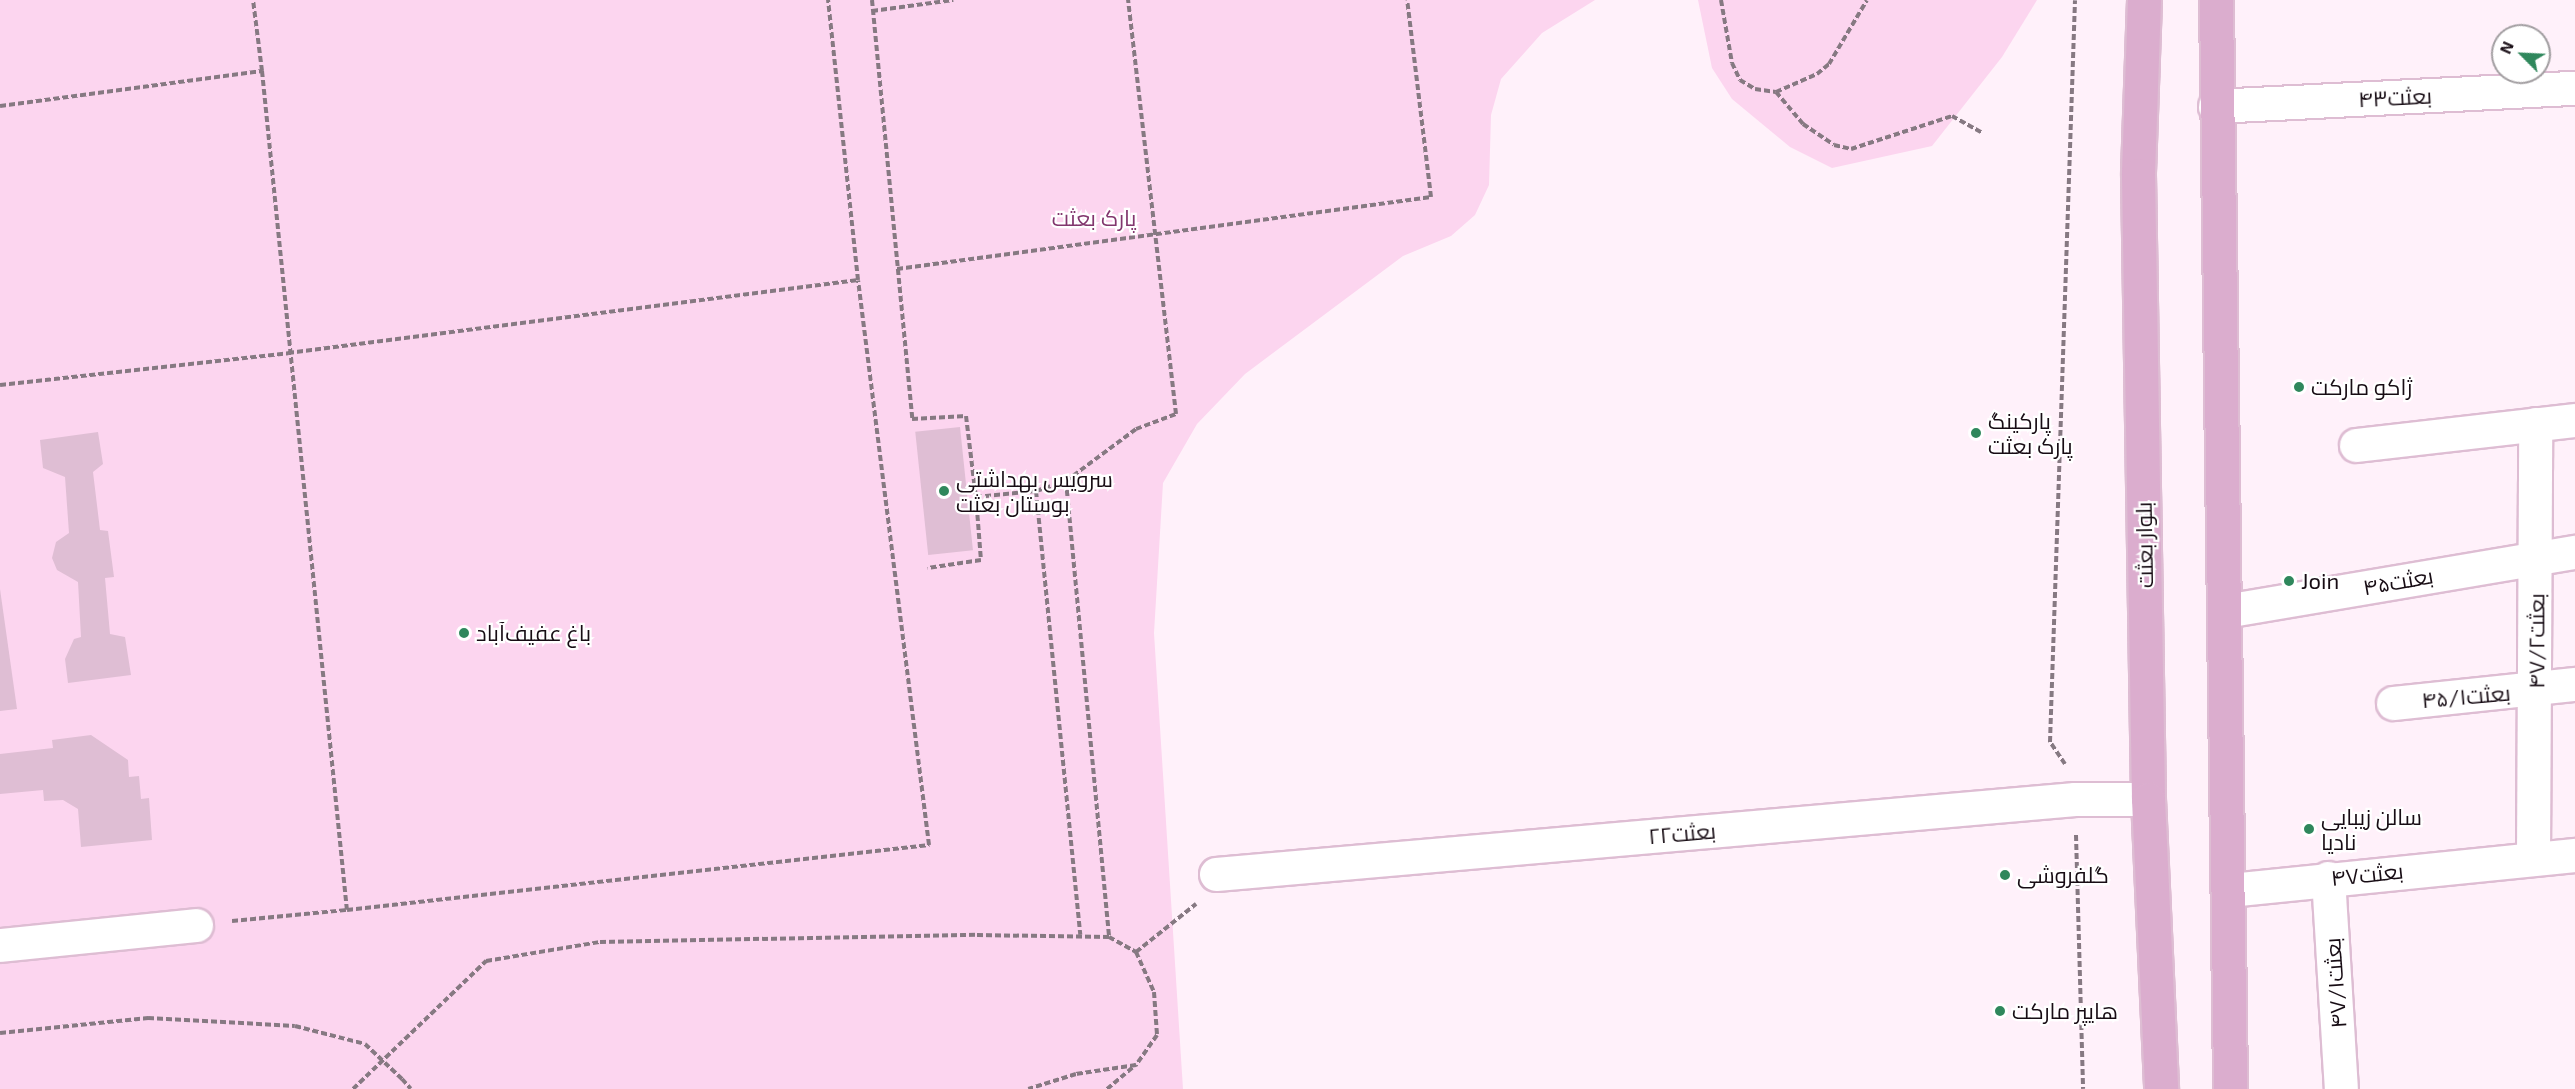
<!DOCTYPE html>
<meta charset="utf-8">
<style>
body{margin:0}
#map{position:relative;width:2575px;height:1089px;overflow:hidden;background:#fff1fa;font-family:"Exo 2",Cairo,sans-serif}
div>[style]{position:absolute}
.green>*{inset:0;background:#fcd5ef}
.building>*{inset:0;background:#dfbed4;transform-origin:0 0}
.path>*{height:4px;margin-top:-2px;transform-origin:0;background:repeating-linear-gradient(90deg,#867982 0 6px,transparent 0 9px)}
.roads{filter:drop-shadow(2px 0 #debdd3) drop-shadow(-2px 0 #debdd3) drop-shadow(0 2px #debdd3) drop-shadow(0 -2px #debdd3)}
.minor>*{height:33px;margin:-16.5px;padding:0 16.5px;transform-origin:16.5px;border-radius:16.5px;background:#fff}
.major>*{height:33px;margin:-16.5px;padding:0 16.5px;transform-origin:16.5px;border-radius:16.5px;background:#dbadce}
.path-bridge>*{height:4px;margin-top:-2px;transform-origin:0;background:repeating-linear-gradient(90deg,#867982 0 6px,transparent 0 9px)}
.dots>*{width:16px;height:16px;translate:-50% -50%;box-sizing:border-box;border:3px solid #fff;border-radius:50%}
span{translate:-50% -50%;white-space:nowrap;text-align:center;line-height:1.15;-webkit-text-stroke:4.5px #fff;paint-order:stroke}
.street-label{font-size:22px;color:#170c14}
.park-label{font-size:22px;color:#82366e}
.poi-label{font-size:22px;color:#170c14}
.left{translate:0 -50%;text-align:left}
.north{position:absolute;left:2491px;top:24px;width:60px;height:60px;box-sizing:border-box;background:#fff;border:2px solid #a29ea1;border-radius:50%;rotate:294deg;font-size:16px;font-weight:700;line-height:24px;text-align:center;color:#170c14}
.north::after{content:'';display:block;margin:auto;width:21px;height:27px;background:#2f875c;clip-path:polygon(50% 0,100% 100%,50% 72%,0 100%)}
</style>
<div id="map">
<div class="green">
<div style="clip-path:polygon(0 0,1595px 0,1542px 33px,1501px 79px,1491px 115px,1489px 185px,1475px 215px,1451px 236px,1403px 256px,1245px 374px,1197px 424px,1163px 483px,1154px 633px,1183px 1089px,0 1089px)"></div>
<div style="clip-path:polygon(1698px 0,2037px 0,2002px 57px,1932px 146px,1832px 168px,1790px 147px,1732px 99px,1712px 68px)"></div>
</div>
<div class="building">
<div style="left:960px;top:427px;width:124px;height:45px;rotate:84deg"></div>
<div style="clip-path:polygon(98px 432px,103px 464px,93px 472px,100px 530px,108px 531px,114px 577px,105px 578px,110px 634px,125px 637px,131px 675px,68px 683px,65px 659px,74px 639px,81px 637px,78px 582px,57px 570px,52px 558px,56px 542px,69px 533px,65px 477px,43px 468px,40px 440px)"></div>
<div style="clip-path:polygon(0 589px,17px 709px,0 711px)"></div>
<div style="clip-path:polygon(91px 735px,128px 760px,129px 777px,139px 776px,141px 799px,149px 798px,152px 840px,81px 847px,78px 809px,63px 800px,44px 801px,43px 790px,0 794px,0 754px,53px 748px,52px 740px)"></div>
</div>
<div class="path">
<div style="left:872px;top:0;width:421px;rotate:84.5deg"></div>
<div style="left:912px;top:419px;width:54px;rotate:-3.2deg"></div>
<div style="left:966px;top:416px;width:82px;rotate:83deg"></div>
<div style="left:976px;top:497px;width:63px;rotate:85.5deg"></div>
<div style="left:981px;top:560px;width:54px;rotate:171.4deg"></div>
<div style="left:1721px;top:0;width:64px;rotate:80.1deg"></div>
<div style="left:1732px;top:63px;width:19px;rotate:65deg"></div>
<div style="left:1740px;top:80px;width:17px;rotate:31deg"></div>
<div style="left:1755px;top:89px;width:21px;rotate:8deg"></div>
<div style="left:1776px;top:92px;width:45px;rotate:-23.7deg"></div>
<div style="left:1817px;top:74px;width:16px;rotate:-40deg"></div>
<div style="left:1829px;top:64px;width:74px;rotate:-59.3deg"></div>
<div style="left:872px;top:11px;width:82px;rotate:-7.7deg"></div>
<div style="left:262px;top:71px;width:843px;rotate:84.22deg"></div>
<div style="left:347px;top:910px;width:586px;rotate:-6.37deg"></div>
<div style="left:929px;top:845px;width:569px;rotate:-97.16deg"></div>
<div style="left:858px;top:280px;width:282px;rotate:-96.1deg"></div>
<div style="left:1776px;top:92px;width:42px;rotate:49.8deg"></div>
<div style="left:1803px;top:124px;width:37px;rotate:34deg"></div>
<div style="left:1834px;top:145px;width:17px;rotate:13deg"></div>
<div style="left:1851px;top:149px;width:106px;rotate:-18.1deg"></div>
<div style="left:1952px;top:116px;width:35px;rotate:29deg"></div>
<div style="left:0;top:106px;width:264px;rotate:-7.6deg"></div>
<div style="left:262px;top:71px;width:72px;rotate:-97.2deg"></div>
<div style="left:897px;top:269px;width:539px;rotate:-7.68deg"></div>
<div style="left:1431px;top:197px;width:198px;rotate:-96.9deg"></div>
<div style="left:0;top:385px;width:290px;rotate:-6.3deg"></div>
<div style="left:288px;top:353px;width:575px;rotate:-7.3deg"></div>
<div style="left:1066px;top:481px;width:458px;rotate:84.6deg"></div>
<div style="left:1036px;top:491px;width:446px;rotate:84.3deg"></div>
<div style="left:976px;top:497px;width:60px;rotate:-5.7deg"></div>
<div style="left:1036px;top:491px;width:32px;rotate:-18deg"></div>
<div style="left:1066px;top:481px;width:87px;rotate:-36.6deg"></div>
<div style="left:1136px;top:429px;width:43px;rotate:-20.6deg"></div>
<div style="left:1176px;top:414px;width:417px;rotate:-96.6deg"></div>
<div style="left:2065px;top:764px;width:27px;rotate:-124deg"></div>
<div style="left:2050px;top:742px;width:742px;rotate:-88.07deg"></div>
<div style="left:2076px;top:835px;width:254px;rotate:88.4deg"></div>
<div style="left:232px;top:921px;width:116px;rotate:-5.5deg"></div>
<div style="left:1136px;top:952px;width:77px;rotate:-38.7deg"></div>
<div style="left:0;top:1033px;width:149px;rotate:-5.8deg"></div>
<div style="left:148px;top:1018px;width:147px;rotate:3.1deg"></div>
<div style="left:295px;top:1026px;width:72px;rotate:14.4deg"></div>
<div style="left:402px;top:1079px;width:13px;rotate:48deg"></div>
<div style="left:353px;top:1089px;width:185px;rotate:-43.9deg"></div>
<div style="left:486px;top:961px;width:116px;rotate:-9.5deg"></div>
<div style="left:600px;top:942px;width:377px;rotate:-1.1deg"></div>
<div style="left:977px;top:935px;width:132px;rotate:0.9deg"></div>
<div style="left:1109px;top:937px;width:31px;rotate:29deg"></div>
<div style="left:1136px;top:952px;width:44px;rotate:65.8deg"></div>
<div style="left:1154px;top:992px;width:43px;rotate:86deg"></div>
<div style="left:1157px;top:1035px;width:37px;rotate:125deg"></div>
<div style="left:1136px;top:1065px;width:61px;rotate:171.5deg"></div>
<div style="left:1076px;top:1074px;width:50px;rotate:162.6deg"></div>
<div style="left:1107px;top:1089px;width:38px;rotate:-40deg"></div>
</div>
<div class="roads">
<div class="minor">
<div style="left:2215px;top:106px;width:360px;rotate:-2.9deg"></div>
<div style="left:2356px;top:445px;width:220px;rotate:-6.5deg"></div>
<div style="left:2225px;top:611px;width:355px;rotate:-9.6deg"></div>
<div style="left:2393px;top:703px;width:183px;rotate:-6deg"></div>
<div style="left:2533px;top:858px;width:434px;rotate:-89.7deg"></div>
<div style="left:1216px;top:874px;width:862px;rotate:-4.99deg"></div>
<div style="left:2075px;top:799px;width:73px"></div>
<div style="left:2328px;top:878px;width:211px;rotate:86.5deg"></div>
<div style="left:2230px;top:890px;width:347px;rotate:-5.8deg"></div>
<div style="left:0;top:945px;width:197px;rotate:-5.8deg"></div>
</div>
<div class="major">
<div style="left:2144px;top:0;width:175px;rotate:92deg"></div>
<div style="left:2138px;top:175px;width:624px;rotate:89.08deg"></div>
<div style="left:2148px;top:799px;width:290px;rotate:87.4deg"></div>
<div style="left:2216px;top:0;width:1089px;rotate:89.26deg"></div>
</div>
</div>
<div class="path-bridge">
<div style="left:365px;top:1044px;width:51px;rotate:43.4deg"></div>
</div>
<div class="dots">
<div style="left:2299px;top:387px;background:#2f875c"></div>
<div style="left:1976px;top:433px;background:#2f875c"></div>
<div style="left:944px;top:491px;background:#2f875c"></div>
<div style="left:2289px;top:581px;background:#2f875c"></div>
<div style="left:464px;top:633px;background:#2f875c"></div>
<div style="left:2309px;top:829px;background:#2f875c"></div>
<div style="left:2005px;top:875px;background:#2f875c"></div>
<div style="left:2000px;top:1011px;background:#2f875c"></div>
</div>
<div class="street-label">
<span style="left:2395px;top:97px;rotate:-3deg">بعثت۴۳</span>
<span style="left:2144px;top:545px;rotate:-91deg">بلوار بعثت</span>
<span style="left:2398px;top:581px;rotate:-10deg">بعثت۴۵</span>
<span style="left:2536px;top:641px;rotate:-90deg">بعثت۴۷/۲</span>
<span style="left:2466px;top:696px;rotate:-5deg">بعثت۴۵/۱</span>
<span style="left:1682px;top:833px;rotate:-5deg">بعثت۲۲</span>
<span style="left:2367px;top:874px;rotate:-6deg">بعثت۴۷</span>
<span style="left:2335px;top:983px;rotate:-94deg">بعثت۴۷/۱</span>
</div>
<div class="park-label">
<span style="left:1094px;top:218px">پارک بعثت</span>
</div>
<div class="poi-label">
<span class="left" style="left:2311px;top:387px">ژاکو مارکت</span>
<span class="left" style="left:1988px;top:433px">پارکینگ<br>پارک بعثت</span>
<span class="left" style="left:956px;top:491px">سرویس بهداشتی<br>بوستان بعثت</span>
<span class="left" style="left:2301px;top:581px">Join</span>
<span class="left" style="left:476px;top:633px">باغ عفیف‌آباد</span>
<span class="left" style="left:2321px;top:829px">سالن زیبایی<br>نادیا</span>
<span class="left" style="left:2017px;top:875px">گلفروشی</span>
<span class="left" style="left:2012px;top:1011px">هایپر مارکت</span>
</div>
<div class="north">N</div>
</div>
